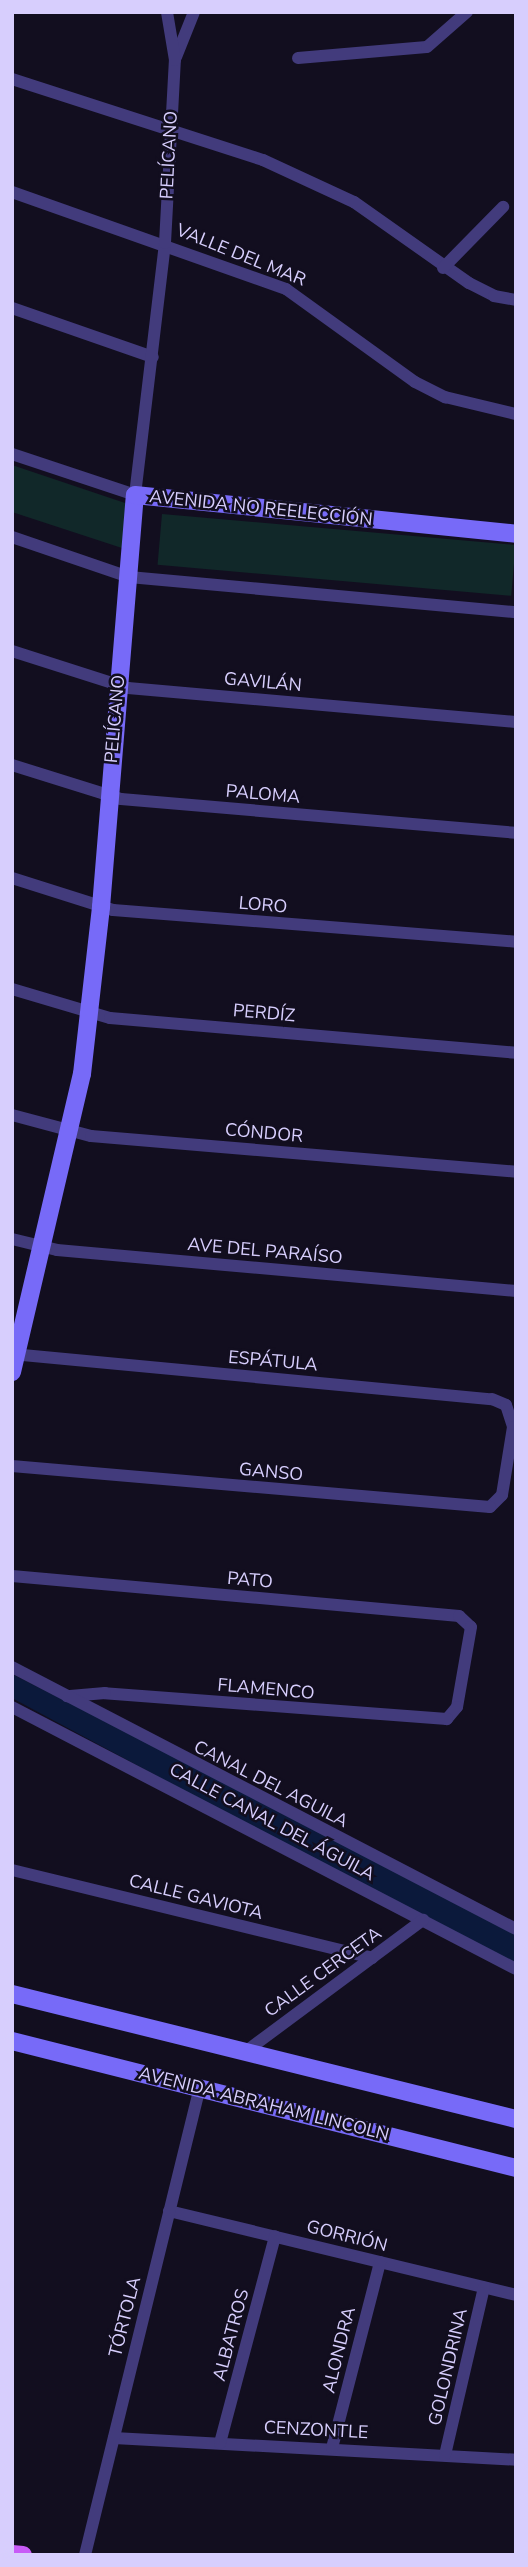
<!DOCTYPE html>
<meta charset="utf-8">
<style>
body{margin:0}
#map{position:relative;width:528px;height:2567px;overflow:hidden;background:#120e1f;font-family:"Nunito Sans",sans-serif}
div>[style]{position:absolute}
.green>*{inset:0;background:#112829;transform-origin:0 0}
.water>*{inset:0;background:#0b193b}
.street>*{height:12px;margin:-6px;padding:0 6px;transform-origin:6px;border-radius:6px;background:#423b7c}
.secondary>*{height:18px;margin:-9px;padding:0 9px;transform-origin:9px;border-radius:9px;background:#776af8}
.primary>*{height:18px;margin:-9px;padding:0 9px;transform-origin:9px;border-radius:9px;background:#c85bf7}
span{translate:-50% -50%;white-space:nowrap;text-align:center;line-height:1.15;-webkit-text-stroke:5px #120e1f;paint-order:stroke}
.street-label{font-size:18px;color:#d7cefd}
.frame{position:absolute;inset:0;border:14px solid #d7cefd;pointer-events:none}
</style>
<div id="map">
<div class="green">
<div style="clip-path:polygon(12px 465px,131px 505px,125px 549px,12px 512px)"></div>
<div style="left:162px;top:514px;width:355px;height:51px;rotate:5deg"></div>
</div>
<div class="water">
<div style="clip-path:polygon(12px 1674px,516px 1929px,516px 1969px,12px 1698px)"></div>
</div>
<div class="street">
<div style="left:176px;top:57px;width:48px;rotate:-68.2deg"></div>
<div style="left:298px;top:58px;width:129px;rotate:-4.9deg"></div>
<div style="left:427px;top:47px;width:53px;rotate:-41.2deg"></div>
<div style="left:12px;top:79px;width:264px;rotate:17.9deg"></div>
<div style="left:263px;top:160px;width:100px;rotate:24.8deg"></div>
<div style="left:354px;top:202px;width:141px;rotate:35.2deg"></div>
<div style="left:469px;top:283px;width:28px;rotate:27deg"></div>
<div style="left:494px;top:296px;width:22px;rotate:10deg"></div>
<div style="left:12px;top:192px;width:291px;rotate:19.5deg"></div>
<div style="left:286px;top:289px;width:159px;rotate:35.8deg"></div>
<div style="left:415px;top:382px;width:34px;rotate:27deg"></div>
<div style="left:445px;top:397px;width:73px;rotate:13.5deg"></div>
<div style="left:443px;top:268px;width:86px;rotate:-45.5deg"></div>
<div style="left:12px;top:308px;width:149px;rotate:19.2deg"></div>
<div style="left:12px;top:454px;width:130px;rotate:18.4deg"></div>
<div style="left:135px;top:495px;width:254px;rotate:-83.2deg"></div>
<div style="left:165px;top:243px;width:183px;rotate:-86.9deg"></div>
<div style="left:175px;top:60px;width:49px;rotate:-99.5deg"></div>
<div style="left:12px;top:537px;width:124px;rotate:18.9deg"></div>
<div style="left:129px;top:577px;width:389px;rotate:5.2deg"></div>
<div style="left:12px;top:651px;width:122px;rotate:17.7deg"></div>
<div style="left:128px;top:688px;width:389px;rotate:5deg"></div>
<div style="left:12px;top:765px;width:114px;rotate:17.3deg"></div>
<div style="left:121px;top:799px;width:396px;rotate:4.9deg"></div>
<div style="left:12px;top:878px;width:106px;rotate:17.6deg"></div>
<div style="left:113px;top:910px;width:404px;rotate:4.5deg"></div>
<div style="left:12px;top:989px;width:102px;rotate:16.5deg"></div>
<div style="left:110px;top:1018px;width:408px;rotate:4.9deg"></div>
<div style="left:12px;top:1115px;width:82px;rotate:14.9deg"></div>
<div style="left:91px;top:1136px;width:427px;rotate:4.8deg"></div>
<div style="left:12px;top:1239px;width:46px;rotate:13.7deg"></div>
<div style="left:57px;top:1250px;width:461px;rotate:5.1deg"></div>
<div style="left:12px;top:1354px;width:482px;rotate:5.4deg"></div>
<div style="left:492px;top:1399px;width:15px;rotate:23deg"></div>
<div style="left:506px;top:1405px;width:23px;rotate:72deg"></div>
<div style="left:513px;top:1427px;width:69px;rotate:99.2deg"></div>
<div style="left:502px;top:1495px;width:17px;rotate:135deg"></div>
<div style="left:490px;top:1507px;width:480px;rotate:-175.1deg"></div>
<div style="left:12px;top:1576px;width:449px;rotate:5.1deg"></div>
<div style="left:459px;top:1616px;width:16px;rotate:43deg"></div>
<div style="left:471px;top:1627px;width:81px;rotate:99.9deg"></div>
<div style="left:457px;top:1707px;width:16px;rotate:130deg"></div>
<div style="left:447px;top:1719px;width:343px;rotate:-175.7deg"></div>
<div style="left:105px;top:1693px;width:38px;rotate:175deg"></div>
<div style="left:12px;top:1667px;width:568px;rotate:27.47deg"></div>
<div style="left:12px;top:1707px;width:568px;rotate:27.47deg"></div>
<div style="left:12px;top:1870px;width:371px;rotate:13.7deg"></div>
<div style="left:245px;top:2052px;width:222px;rotate:-36.6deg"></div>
<div style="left:169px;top:2211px;width:357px;rotate:13.6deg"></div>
<div style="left:114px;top:2438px;width:403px;rotate:3.1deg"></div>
<div style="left:220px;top:2443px;width:214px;rotate:-75.1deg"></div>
<div style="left:332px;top:2448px;width:192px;rotate:-75.5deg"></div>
<div style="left:445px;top:2455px;width:172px;rotate:-76.9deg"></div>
<div style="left:85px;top:2555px;width:482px;rotate:-76.2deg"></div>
</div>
<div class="secondary">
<div style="left:12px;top:1372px;width:306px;rotate:-76.8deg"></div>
<div style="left:82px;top:1074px;width:168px;rotate:-83.5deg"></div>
<div style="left:101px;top:907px;width:413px;rotate:-85.3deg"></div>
<div style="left:135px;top:495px;width:383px;rotate:5.8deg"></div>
<div style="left:12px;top:1994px;width:519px;rotate:13.93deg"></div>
<div style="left:12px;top:2041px;width:520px;rotate:14.14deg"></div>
</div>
<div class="primary">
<div style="left:12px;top:2554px;width:11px;rotate:5deg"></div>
</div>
<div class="street-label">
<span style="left:169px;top:155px;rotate:-87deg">PELÍCANO</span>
<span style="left:241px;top:255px;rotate:22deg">VALLE DEL MAR</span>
<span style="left:261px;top:508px;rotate:6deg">AVENIDA NO REELECCIÓN</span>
<span style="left:263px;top:682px;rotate:5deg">GAVILÁN</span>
<span style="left:115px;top:719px;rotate:-85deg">PELÍCANO</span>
<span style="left:263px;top:794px;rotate:5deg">PALOMA</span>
<span style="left:263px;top:905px;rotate:5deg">LORO</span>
<span style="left:264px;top:1013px;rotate:5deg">PERDÍZ</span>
<span style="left:264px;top:1133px;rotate:5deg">CÓNDOR</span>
<span style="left:265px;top:1251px;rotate:5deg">AVE DEL PARAÍSO</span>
<span style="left:273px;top:1361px;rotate:5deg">ESPÁTULA</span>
<span style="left:271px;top:1472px;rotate:5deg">GANSO</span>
<span style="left:250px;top:1580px;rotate:5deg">PATO</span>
<span style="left:266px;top:1689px;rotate:5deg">FLAMENCO</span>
<span style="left:271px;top:1784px;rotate:27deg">CANAL DEL AGUILA</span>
<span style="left:272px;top:1822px;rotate:28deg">CALLE CANAL DEL ÁGUILA</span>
<span style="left:196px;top:1897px;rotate:14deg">CALLE GAVIOTA</span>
<span style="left:323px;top:1972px;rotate:-36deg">CALLE CERCETA</span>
<span style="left:264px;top:2104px;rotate:14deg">AVENIDA ABRAHAM LINCOLN</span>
<span style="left:347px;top:2236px;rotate:14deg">GORRIÓN</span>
<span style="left:125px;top:2317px;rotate:-76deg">TÓRTOLA</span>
<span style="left:231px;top:2335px;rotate:-75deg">ALBATROS</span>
<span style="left:339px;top:2350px;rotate:-76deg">ALONDRA</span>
<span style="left:448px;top:2367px;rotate:-77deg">GOLONDRINA</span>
<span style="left:316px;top:2430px;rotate:3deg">CENZONTLE</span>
</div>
<div class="frame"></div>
</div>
